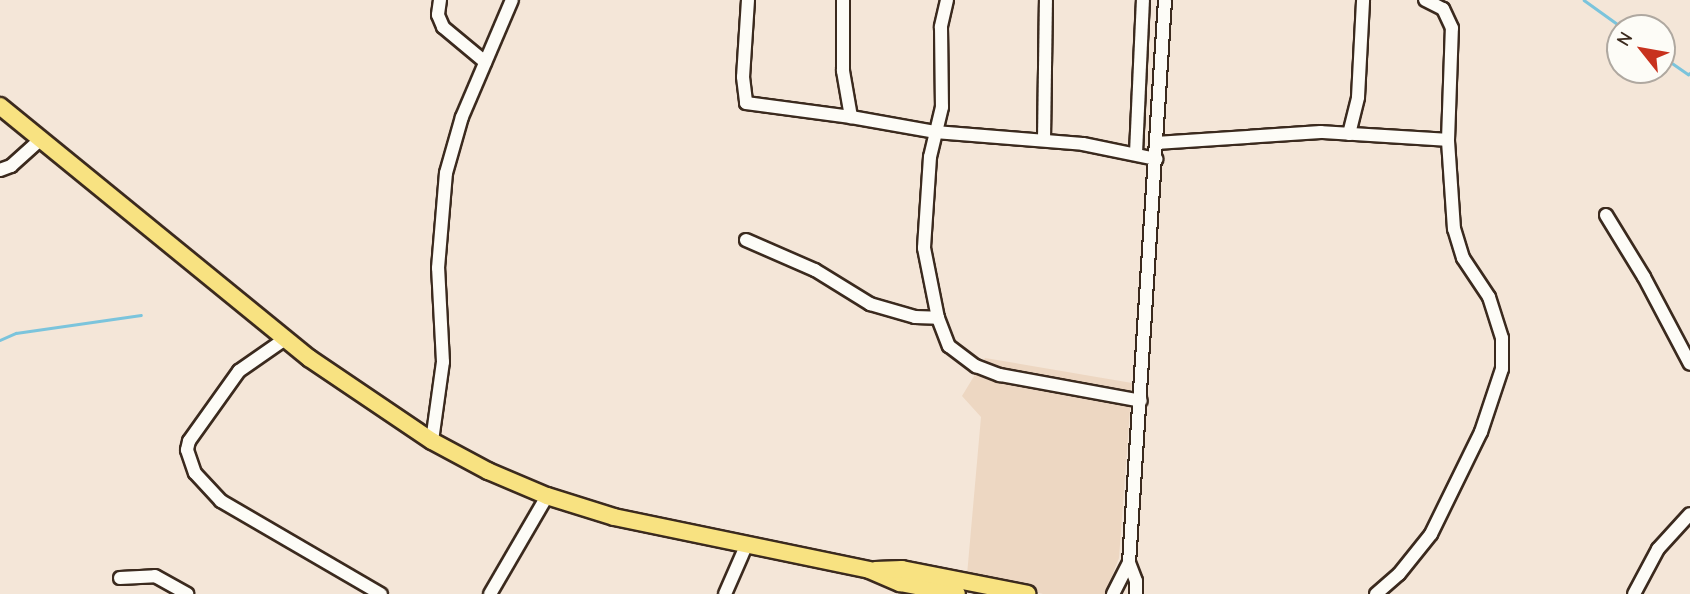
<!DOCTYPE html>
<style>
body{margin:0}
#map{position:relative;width:1690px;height:594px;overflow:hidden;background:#f4e6d8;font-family:"Comic Neue",sans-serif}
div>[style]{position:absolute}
.built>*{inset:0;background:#edd7c2}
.stream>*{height:2.5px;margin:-1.25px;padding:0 1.25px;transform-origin:1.25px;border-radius:1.25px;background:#7bc4dc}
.roads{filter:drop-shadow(2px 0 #3b2a1e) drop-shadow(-2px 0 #3b2a1e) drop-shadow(0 2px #3b2a1e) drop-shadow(0 -2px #3b2a1e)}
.minor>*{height:12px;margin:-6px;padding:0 6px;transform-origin:6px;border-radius:6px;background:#fdfcf7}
.major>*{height:16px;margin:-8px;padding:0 8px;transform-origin:8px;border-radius:8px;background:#f8e281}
span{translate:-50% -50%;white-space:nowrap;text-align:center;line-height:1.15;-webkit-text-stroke:6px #fdfcf7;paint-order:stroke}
.north{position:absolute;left:1606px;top:14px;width:70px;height:70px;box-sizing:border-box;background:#fdfcf7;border:2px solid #afa8a0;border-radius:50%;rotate:301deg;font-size:19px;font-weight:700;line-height:28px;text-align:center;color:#3b2a1e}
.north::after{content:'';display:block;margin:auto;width:24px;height:32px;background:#c8321e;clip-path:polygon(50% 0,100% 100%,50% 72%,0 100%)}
</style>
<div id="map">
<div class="built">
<div style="clip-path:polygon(985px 358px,1132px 383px,1119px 558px,1105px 594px,1043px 594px,967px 575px,981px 417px,962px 396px)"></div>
</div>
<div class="stream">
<div style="left:1584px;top:0;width:48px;rotate:35.7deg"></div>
<div style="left:1662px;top:56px;width:32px;rotate:35deg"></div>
<div style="left:1688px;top:74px;width:2px;rotate:-27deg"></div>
<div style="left:0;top:340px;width:17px;rotate:-24deg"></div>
<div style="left:16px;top:333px;width:126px;rotate:-8.2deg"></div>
</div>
<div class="roads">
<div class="minor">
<div style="left:440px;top:0;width:15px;rotate:98deg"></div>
<div style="left:438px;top:15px;width:13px;rotate:67deg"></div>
<div style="left:443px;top:27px;width:55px;rotate:39.8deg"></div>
<div style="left:748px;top:0;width:77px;rotate:93.7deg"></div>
<div style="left:743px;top:77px;width:26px;rotate:83deg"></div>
<div style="left:746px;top:103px;width:106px;rotate:7.6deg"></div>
<div style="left:851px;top:117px;width:85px;rotate:10.1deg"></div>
<div style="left:935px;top:132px;width:148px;rotate:4.6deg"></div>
<div style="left:1083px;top:144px;width:75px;rotate:11.6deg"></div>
<div style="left:843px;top:0;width:71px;rotate:90deg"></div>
<div style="left:843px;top:71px;width:47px;rotate:80.1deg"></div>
<div style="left:947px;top:0;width:28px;rotate:103deg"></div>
<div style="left:941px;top:27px;width:80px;rotate:89.3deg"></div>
<div style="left:942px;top:107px;width:51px;rotate:103.5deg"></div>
<div style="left:930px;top:157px;width:91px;rotate:93.8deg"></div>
<div style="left:924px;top:248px;width:71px;rotate:78.7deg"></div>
<div style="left:938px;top:318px;width:30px;rotate:69deg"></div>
<div style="left:949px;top:346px;width:34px;rotate:37deg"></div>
<div style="left:976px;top:366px;width:26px;rotate:21deg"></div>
<div style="left:1000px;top:375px;width:143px;rotate:10.4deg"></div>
<div style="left:1349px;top:134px;width:38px;rotate:-76deg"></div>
<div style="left:1358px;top:97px;width:97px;rotate:-87deg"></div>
<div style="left:1044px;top:140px;width:140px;rotate:-89.2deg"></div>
<div style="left:1156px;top:143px;width:165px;rotate:-3.8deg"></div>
<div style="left:1321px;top:132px;width:127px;rotate:3.6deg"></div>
<div style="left:1136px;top:153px;width:153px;rotate:-87.4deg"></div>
<div style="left:0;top:170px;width:12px;rotate:-20deg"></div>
<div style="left:11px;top:166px;width:40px;rotate:-42deg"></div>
<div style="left:1606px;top:215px;width:73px;rotate:58.5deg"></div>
<div style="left:1644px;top:277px;width:98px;rotate:62.1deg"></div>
<div style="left:746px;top:240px;width:75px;rotate:23.5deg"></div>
<div style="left:815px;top:270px;width:65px;rotate:31.7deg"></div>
<div style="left:870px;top:304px;width:47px;rotate:16.1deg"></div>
<div style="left:915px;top:317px;width:23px;rotate:2deg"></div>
<div style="left:285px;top:339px;width:56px;rotate:145.2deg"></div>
<div style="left:239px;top:371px;width:86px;rotate:125.5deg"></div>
<div style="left:189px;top:441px;width:9px;rotate:103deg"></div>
<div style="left:187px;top:450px;width:24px;rotate:71deg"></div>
<div style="left:195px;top:473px;width:38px;rotate:47deg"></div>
<div style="left:221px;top:501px;width:185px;rotate:30.2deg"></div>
<div style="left:432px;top:441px;width:80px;rotate:-82.1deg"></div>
<div style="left:443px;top:362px;width:94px;rotate:-93deg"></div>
<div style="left:438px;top:268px;width:95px;rotate:-85.2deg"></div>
<div style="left:446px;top:173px;width:58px;rotate:-74.1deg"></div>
<div style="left:462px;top:117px;width:127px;rotate:-66.9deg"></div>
<div style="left:120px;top:578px;width:35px;rotate:-3deg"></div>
<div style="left:155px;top:576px;width:37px;rotate:29deg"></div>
<div style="left:490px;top:594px;width:113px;rotate:-59.8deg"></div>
<div style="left:725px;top:594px;width:52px;rotate:-66.4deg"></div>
<div style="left:1113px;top:594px;width:35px;rotate:-63deg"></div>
<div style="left:1136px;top:594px;width:13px;rotate:-90deg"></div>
<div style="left:1136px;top:581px;width:19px;rotate:-111deg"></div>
<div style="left:1129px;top:563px;width:564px;rotate:-86.34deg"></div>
<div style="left:1376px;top:594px;width:30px;rotate:-41deg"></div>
<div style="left:1399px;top:574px;width:51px;rotate:-51.3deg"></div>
<div style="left:1431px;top:534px;width:114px;rotate:-63.9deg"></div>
<div style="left:1481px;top:432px;width:66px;rotate:-71.6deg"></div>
<div style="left:1502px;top:369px;width:31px;rotate:-90deg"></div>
<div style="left:1502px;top:338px;width:43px;rotate:-107.6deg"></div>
<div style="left:1489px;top:297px;width:47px;rotate:-123.7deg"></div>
<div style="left:1463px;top:258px;width:30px;rotate:-107deg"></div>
<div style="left:1454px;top:229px;width:89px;rotate:-93.9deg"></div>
<div style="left:1448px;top:140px;width:112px;rotate:-88deg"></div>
<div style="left:1452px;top:28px;width:21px;rotate:-115deg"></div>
<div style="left:1443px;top:9px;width:20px;rotate:-153deg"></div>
<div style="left:1634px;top:594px;width:51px;rotate:-61.9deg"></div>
<div style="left:1658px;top:549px;width:47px;rotate:-47.6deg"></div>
</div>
<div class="major">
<div style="left:0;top:106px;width:399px;rotate:39.2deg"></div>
<div style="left:309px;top:358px;width:148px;rotate:34deg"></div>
<div style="left:432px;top:441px;width:64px;rotate:28.2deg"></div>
<div style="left:488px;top:471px;width:64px;rotate:23deg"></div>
<div style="left:547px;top:496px;width:70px;rotate:17.4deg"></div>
<div style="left:614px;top:517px;width:260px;rotate:11.7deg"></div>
<div style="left:869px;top:570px;width:34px;rotate:23deg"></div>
<div style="left:900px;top:583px;width:58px;rotate:10.9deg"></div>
<div style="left:875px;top:570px;width:27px;rotate:-2deg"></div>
<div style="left:902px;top:569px;width:128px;rotate:11.2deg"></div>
</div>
</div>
<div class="north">N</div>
</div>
